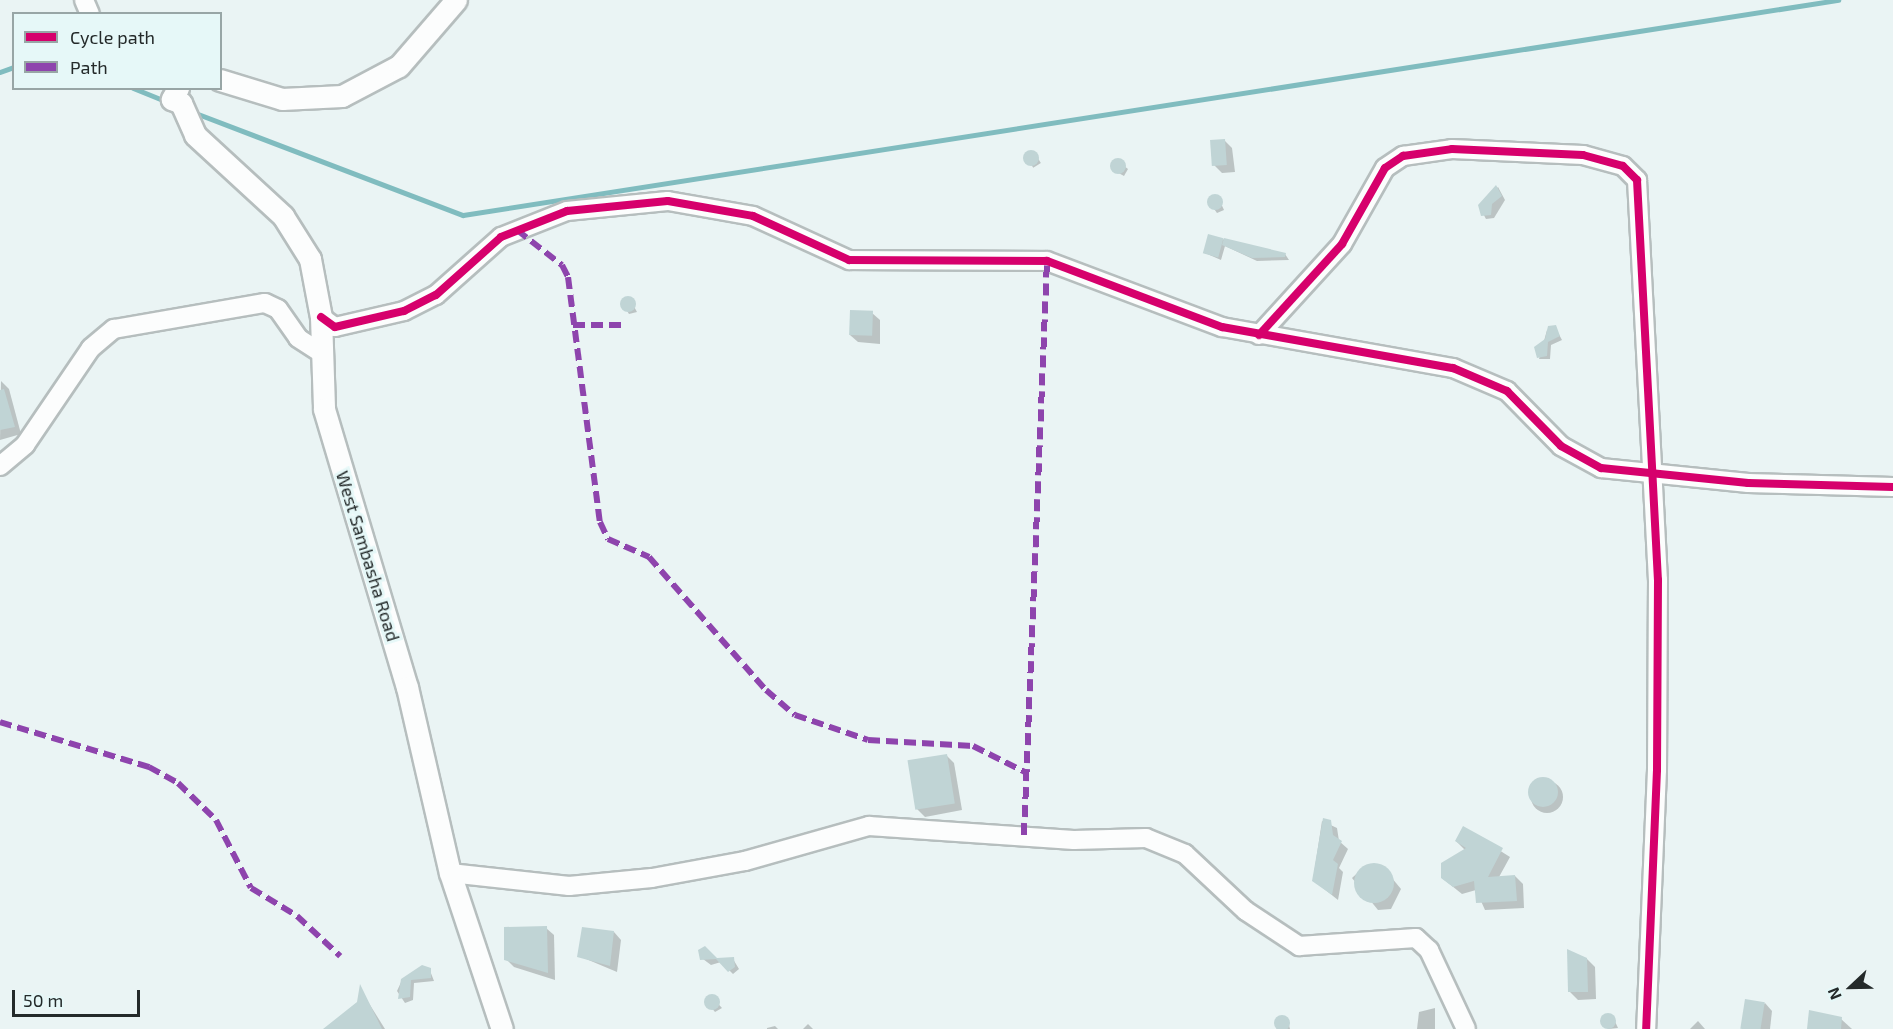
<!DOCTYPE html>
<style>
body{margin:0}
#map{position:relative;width:1893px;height:1029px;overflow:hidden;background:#eaf4f4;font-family:"Exo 2",sans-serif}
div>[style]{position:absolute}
.shadow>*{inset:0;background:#0003;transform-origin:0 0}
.round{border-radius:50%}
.stream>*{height:5px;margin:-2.5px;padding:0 2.5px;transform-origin:2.5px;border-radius:2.5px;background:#80bcbf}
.building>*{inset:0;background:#c0d4d5;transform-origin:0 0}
.roads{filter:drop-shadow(2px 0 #b6bebe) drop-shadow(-2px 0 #b6bebe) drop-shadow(0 2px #b6bebe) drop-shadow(0 -2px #b6bebe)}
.minor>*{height:18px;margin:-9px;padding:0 9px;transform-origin:9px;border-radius:9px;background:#fcfdfd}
.tertiary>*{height:21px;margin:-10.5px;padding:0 10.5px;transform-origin:10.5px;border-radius:10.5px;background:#fcfdfd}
.quiet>*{height:6px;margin-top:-3px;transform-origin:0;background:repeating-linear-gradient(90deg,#8e44ad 0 12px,transparent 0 18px)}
.cycleway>*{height:8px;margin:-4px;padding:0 4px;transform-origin:4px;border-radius:4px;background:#d6006c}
span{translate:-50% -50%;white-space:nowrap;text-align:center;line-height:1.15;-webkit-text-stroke:6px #e6f8f8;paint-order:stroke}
.street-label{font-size:18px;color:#242a2a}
.legend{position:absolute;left:12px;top:12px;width:210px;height:78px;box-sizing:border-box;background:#e6f8f8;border:2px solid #98a6a6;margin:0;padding:8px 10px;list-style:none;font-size:18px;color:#242a2a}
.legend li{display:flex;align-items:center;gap:12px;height:30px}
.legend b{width:30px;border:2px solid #98a6a6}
.north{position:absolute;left:1821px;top:957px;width:60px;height:60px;-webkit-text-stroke:4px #e6f8f8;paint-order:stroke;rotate:248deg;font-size:16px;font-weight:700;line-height:24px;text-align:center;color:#242a2a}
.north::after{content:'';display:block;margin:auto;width:21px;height:27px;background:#242a2a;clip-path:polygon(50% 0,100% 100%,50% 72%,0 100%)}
.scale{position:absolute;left:12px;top:990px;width:128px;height:27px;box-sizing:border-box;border:3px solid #242a2a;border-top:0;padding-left:8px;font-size:18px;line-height:21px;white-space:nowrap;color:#242a2a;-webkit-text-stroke:4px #e6f8f8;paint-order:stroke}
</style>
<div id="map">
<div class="shadow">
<div style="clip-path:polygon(1224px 140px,1232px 148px,1235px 172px,1222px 173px,1214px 165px)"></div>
<div style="left:1034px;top:152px;width:13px;height:9px;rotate:58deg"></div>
<div style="clip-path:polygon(1116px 160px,1128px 169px,1124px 176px,1113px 170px)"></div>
<div style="clip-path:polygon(1498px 187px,1505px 200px,1494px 218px,1486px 219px,1479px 206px)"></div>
<div style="clip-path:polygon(1218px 197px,1224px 210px,1217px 213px,1209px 202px)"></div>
<div style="clip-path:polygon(1222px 239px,1285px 254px,1289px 260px,1257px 261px,1225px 246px,1221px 260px,1205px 253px)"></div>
<div style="clip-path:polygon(630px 299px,637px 312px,629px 314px,622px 303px)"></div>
<div style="clip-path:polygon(872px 313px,880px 320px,880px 344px,858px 342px,850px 335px)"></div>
<div style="clip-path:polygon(1555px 327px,1562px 340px,1551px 345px,1550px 359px,1539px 359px,1547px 330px)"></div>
<div style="clip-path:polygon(1px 381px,9px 389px,21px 434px,0 440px)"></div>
<div style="clip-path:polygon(946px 755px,954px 763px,962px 810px,925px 817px,917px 809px)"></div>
<div class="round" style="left:1531px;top:781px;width:32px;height:32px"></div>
<div style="clip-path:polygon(1322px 821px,1337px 828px,1339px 841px,1348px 849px,1339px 868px,1343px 872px,1338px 900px,1313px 880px)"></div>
<div style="clip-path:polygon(1464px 828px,1510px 857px,1499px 877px,1515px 876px,1523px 884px,1524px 908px,1485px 910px,1476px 890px,1462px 894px,1442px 878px,1465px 850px,1456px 841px)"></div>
<div style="clip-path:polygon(1382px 866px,1401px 889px,1391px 909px,1378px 910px,1352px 878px,1364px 867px)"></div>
<div style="clip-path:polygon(546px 928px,554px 935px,555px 980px,514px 967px,506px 959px)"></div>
<div style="clip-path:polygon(614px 932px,621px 940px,617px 972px,579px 956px)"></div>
<div style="clip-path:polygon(705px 949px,716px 959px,733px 959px,739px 969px,733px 974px,721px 962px,711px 965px,703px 959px)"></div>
<div style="clip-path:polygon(1587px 959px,1595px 967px,1596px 999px,1578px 1000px,1570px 992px)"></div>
<div style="clip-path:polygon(429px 968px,434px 981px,414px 983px,413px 1000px,405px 1003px,397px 991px,402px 980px)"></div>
<div style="clip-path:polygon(365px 997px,385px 1029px,337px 1029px)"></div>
<div style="clip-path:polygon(712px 997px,722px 1008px,715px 1012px,706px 1001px)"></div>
<div style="clip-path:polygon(1765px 1003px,1772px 1011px,1770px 1029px,1742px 1029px)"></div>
<div style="clip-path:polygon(1435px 1008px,1435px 1029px,1417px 1029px,1419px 1012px)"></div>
<div style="clip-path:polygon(1613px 1017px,1618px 1028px,1608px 1029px,1604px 1018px)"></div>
<div style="clip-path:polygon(1278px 1018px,1287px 1018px,1290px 1029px,1279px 1029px)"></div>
<div style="clip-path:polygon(1841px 1019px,1852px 1029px,1808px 1029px)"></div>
<div style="clip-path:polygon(1698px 1021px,1705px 1029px,1690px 1029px)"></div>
<div style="clip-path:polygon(808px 1024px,813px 1029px,803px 1029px)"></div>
<div style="clip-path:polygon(775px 1026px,778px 1029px,767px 1029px,767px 1028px)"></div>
</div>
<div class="stream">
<div style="left:0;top:72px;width:15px;rotate:-20deg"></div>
<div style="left:133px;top:88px;width:38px;rotate:22deg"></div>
<div style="left:190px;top:111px;width:292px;rotate:20.9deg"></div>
<div style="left:463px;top:215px;width:1392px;rotate:-8.89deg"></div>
</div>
<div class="building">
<div style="left:1225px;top:139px;width:26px;height:15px;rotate:86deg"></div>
<div class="round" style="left:1023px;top:150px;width:16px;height:16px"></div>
<div class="round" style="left:1110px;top:158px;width:16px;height:16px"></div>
<div style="clip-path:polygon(1496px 185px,1502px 196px,1492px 204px,1491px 215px,1481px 216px,1478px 205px)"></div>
<div class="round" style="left:1207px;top:194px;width:16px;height:16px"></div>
<div style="left:1208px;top:234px;width:16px;height:20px;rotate:15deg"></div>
<div style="clip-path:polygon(1224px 238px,1286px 253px,1285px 257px,1252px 258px,1222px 245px)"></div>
<div class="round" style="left:620px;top:296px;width:16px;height:16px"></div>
<div style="left:850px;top:310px;width:23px;height:25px;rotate:2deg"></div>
<div style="clip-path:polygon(1556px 325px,1560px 336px,1548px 342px,1547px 356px,1537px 358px,1534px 347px,1545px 339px,1548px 326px)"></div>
<div style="clip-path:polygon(4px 389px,15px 427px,0 430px,0 390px)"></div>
<div style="left:947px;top:754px;width:50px;height:40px;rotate:81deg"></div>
<div class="round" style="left:1528px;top:777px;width:30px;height:30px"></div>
<div style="clip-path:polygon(1323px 818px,1331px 820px,1333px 835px,1342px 841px,1333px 860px,1338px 864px,1332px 895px,1312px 881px)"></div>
<div style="clip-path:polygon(1463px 826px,1503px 848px,1488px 877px,1515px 875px,1517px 901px,1476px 903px,1474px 881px,1453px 887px,1441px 878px,1441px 863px,1466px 848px,1455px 841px)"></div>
<div class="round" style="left:1354px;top:863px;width:40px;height:40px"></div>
<div style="clip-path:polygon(547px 926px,548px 973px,504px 960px,504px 927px)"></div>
<div style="clip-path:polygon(582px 927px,614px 931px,610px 966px,577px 957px)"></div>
<div style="clip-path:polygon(705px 946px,717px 958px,734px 957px,735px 967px,728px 972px,716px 959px,700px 960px,698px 950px)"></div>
<div style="clip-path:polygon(1567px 949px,1587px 958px,1588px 992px,1568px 992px)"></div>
<div style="clip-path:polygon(422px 965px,431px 968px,431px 978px,411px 980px,410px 997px,398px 999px,401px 979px)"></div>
<div style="clip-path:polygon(360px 984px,382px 1029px,323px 1029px,357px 1002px)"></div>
<div class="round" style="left:704px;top:994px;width:16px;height:16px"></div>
<div style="left:1745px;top:999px;width:20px;height:30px;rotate:9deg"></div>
<div style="clip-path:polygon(1809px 1010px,1842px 1017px,1841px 1029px,1807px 1029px)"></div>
<div class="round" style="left:1600px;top:1013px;width:16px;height:16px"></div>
<div class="round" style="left:1274px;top:1015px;width:16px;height:16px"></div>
</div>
<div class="roads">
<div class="minor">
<div style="left:84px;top:0;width:15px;rotate:67deg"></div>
<div style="left:321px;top:317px;width:17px;rotate:36deg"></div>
<div style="left:335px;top:327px;width:71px;rotate:-13.1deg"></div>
<div style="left:404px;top:311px;width:36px;rotate:-27deg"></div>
<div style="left:436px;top:295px;width:87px;rotate:-41.7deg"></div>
<div style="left:501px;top:237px;width:71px;rotate:-21.5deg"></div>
<div style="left:567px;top:211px;width:101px;rotate:-5.7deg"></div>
<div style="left:668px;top:201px;width:86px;rotate:10deg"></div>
<div style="left:753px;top:216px;width:106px;rotate:24.6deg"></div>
<div style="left:849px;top:260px;width:198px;rotate:0.3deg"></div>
<div style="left:1047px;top:261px;width:187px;rotate:20.7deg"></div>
<div style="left:1222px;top:327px;width:235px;rotate:10.1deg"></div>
<div style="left:1453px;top:368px;width:59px;rotate:23.1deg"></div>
<div style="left:1507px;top:391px;width:77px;rotate:45.5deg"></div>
<div style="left:1561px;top:446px;width:46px;rotate:28.8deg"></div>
<div style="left:1601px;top:468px;width:148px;rotate:5.8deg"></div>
<div style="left:1748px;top:483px;width:145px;rotate:1.6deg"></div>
<div style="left:1259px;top:335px;width:123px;rotate:-47.6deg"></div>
<div style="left:1342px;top:244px;width:87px;rotate:-60.5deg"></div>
<div style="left:1385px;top:168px;width:22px;rotate:-34deg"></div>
<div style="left:1403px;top:156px;width:49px;rotate:-8.1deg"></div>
<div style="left:1452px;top:149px;width:131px;rotate:2.6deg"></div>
<div style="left:1583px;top:155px;width:41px;rotate:15.4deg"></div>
<div style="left:1623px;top:166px;width:20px;rotate:45deg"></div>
<div style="left:1637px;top:180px;width:401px;rotate:87deg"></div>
<div style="left:1658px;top:580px;width:190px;rotate:90.3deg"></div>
<div style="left:1657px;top:770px;width:259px;rotate:92.4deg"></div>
<div style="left:0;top:466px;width:33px;rotate:-40deg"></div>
<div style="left:25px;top:445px;width:117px;rotate:-55.8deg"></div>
<div style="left:91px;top:348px;width:30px;rotate:-40deg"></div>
<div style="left:114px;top:329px;width:153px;rotate:-9.8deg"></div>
<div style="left:265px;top:303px;width:14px;rotate:25deg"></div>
<div style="left:278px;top:309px;width:35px;rotate:55deg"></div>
<div style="left:298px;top:338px;width:24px;rotate:33deg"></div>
<div style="left:450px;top:873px;width:120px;rotate:6.2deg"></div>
<div style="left:569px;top:886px;width:83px;rotate:-5.5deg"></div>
<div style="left:652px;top:878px;width:95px;rotate:-10.4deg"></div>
<div style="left:745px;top:861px;width:129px;rotate:-15.8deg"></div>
<div style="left:869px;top:826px;width:205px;rotate:3.9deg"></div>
<div style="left:1074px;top:840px;width:72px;rotate:-1.6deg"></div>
<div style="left:1146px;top:838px;width:42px;rotate:22.3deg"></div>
<div style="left:1185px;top:854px;width:83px;rotate:43.1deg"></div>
<div style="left:1246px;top:911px;width:64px;rotate:33.4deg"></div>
<div style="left:1299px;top:946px;width:117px;rotate:-3.9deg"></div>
<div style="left:1416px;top:938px;width:18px;rotate:43deg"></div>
<div style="left:1429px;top:950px;width:87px;rotate:64.9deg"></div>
</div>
<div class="tertiary">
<div style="left:220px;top:80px;width:65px;rotate:17deg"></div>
<div style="left:282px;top:99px;width:60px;rotate:-2.9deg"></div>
<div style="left:342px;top:96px;width:64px;rotate:-27.8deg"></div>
<div style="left:399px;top:66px;width:87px;rotate:-49.2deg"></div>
<div style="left:178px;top:88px;width:13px;rotate:119deg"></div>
<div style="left:172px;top:99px;width:10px;rotate:24deg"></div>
<div style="left:181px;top:103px;width:35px;rotate:66deg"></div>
<div style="left:195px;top:135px;width:120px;rotate:42.6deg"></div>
<div style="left:283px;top:216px;width:51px;rotate:57.9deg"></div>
<div style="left:310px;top:259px;width:59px;rotate:79.3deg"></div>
<div style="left:321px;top:317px;width:92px;rotate:88.1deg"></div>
<div style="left:324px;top:409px;width:290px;rotate:73.4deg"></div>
<div style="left:407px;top:687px;width:191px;rotate:77deg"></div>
<div style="left:450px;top:873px;width:164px;rotate:71.6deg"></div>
</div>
</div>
<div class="quiet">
<div style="left:517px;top:230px;width:57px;rotate:37.9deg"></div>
<div style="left:562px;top:265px;width:13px;rotate:63deg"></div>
<div style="left:568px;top:277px;width:247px;rotate:82.6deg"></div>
<div style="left:600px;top:522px;width:19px;rotate:65deg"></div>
<div style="left:608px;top:539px;width:45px;rotate:23.7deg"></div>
<div style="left:649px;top:557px;width:177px;rotate:48.7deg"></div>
<div style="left:766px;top:690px;width:38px;rotate:41deg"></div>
<div style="left:795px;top:715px;width:77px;rotate:18.9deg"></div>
<div style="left:868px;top:740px;width:105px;rotate:3.3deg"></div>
<div style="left:973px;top:746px;width:60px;rotate:26.6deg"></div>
<div style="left:573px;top:325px;width:53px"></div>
<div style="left:0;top:722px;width:156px;rotate:16.8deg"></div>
<div style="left:149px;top:767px;width:33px;rotate:29deg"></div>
<div style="left:178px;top:783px;width:53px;rotate:44.2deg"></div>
<div style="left:216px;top:820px;width:76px;rotate:62.8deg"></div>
<div style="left:251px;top:888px;width:54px;rotate:31.3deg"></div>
<div style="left:297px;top:916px;width:59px;rotate:42.9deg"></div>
<div style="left:1024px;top:835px;width:574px;rotate:-87.71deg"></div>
</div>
<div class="cycleway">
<div style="left:321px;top:317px;width:17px;rotate:36deg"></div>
<div style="left:335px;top:327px;width:71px;rotate:-13.1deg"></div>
<div style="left:404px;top:311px;width:36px;rotate:-27deg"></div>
<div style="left:436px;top:295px;width:87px;rotate:-41.7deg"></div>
<div style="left:501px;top:237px;width:71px;rotate:-21.5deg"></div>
<div style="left:567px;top:211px;width:101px;rotate:-5.7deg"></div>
<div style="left:668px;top:201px;width:86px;rotate:10deg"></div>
<div style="left:753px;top:216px;width:106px;rotate:24.6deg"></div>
<div style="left:849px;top:260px;width:198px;rotate:0.3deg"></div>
<div style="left:1047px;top:261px;width:187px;rotate:20.7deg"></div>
<div style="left:1222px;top:327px;width:235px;rotate:10.1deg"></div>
<div style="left:1453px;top:368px;width:59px;rotate:23.1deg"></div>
<div style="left:1507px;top:391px;width:77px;rotate:45.5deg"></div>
<div style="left:1561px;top:446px;width:46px;rotate:28.8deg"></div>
<div style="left:1601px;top:468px;width:148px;rotate:5.8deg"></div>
<div style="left:1748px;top:483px;width:145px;rotate:1.6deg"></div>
<div style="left:1259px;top:335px;width:123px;rotate:-47.6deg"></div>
<div style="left:1342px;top:244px;width:87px;rotate:-60.5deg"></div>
<div style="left:1385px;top:168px;width:22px;rotate:-34deg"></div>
<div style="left:1403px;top:156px;width:49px;rotate:-8.1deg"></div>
<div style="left:1452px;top:149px;width:131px;rotate:2.6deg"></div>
<div style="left:1583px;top:155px;width:41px;rotate:15.4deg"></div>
<div style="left:1623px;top:166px;width:20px;rotate:45deg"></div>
<div style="left:1637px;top:180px;width:401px;rotate:87deg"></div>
<div style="left:1658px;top:580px;width:190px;rotate:90.3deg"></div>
<div style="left:1657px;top:770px;width:259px;rotate:92.4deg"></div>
</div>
<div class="street-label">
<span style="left:368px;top:556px;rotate:73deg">West Sambasha Road</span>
</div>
<ul class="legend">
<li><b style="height:8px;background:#d6006c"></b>Cycle path</li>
<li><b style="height:8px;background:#8e44ad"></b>Path</li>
</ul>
<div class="north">N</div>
<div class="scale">50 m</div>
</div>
